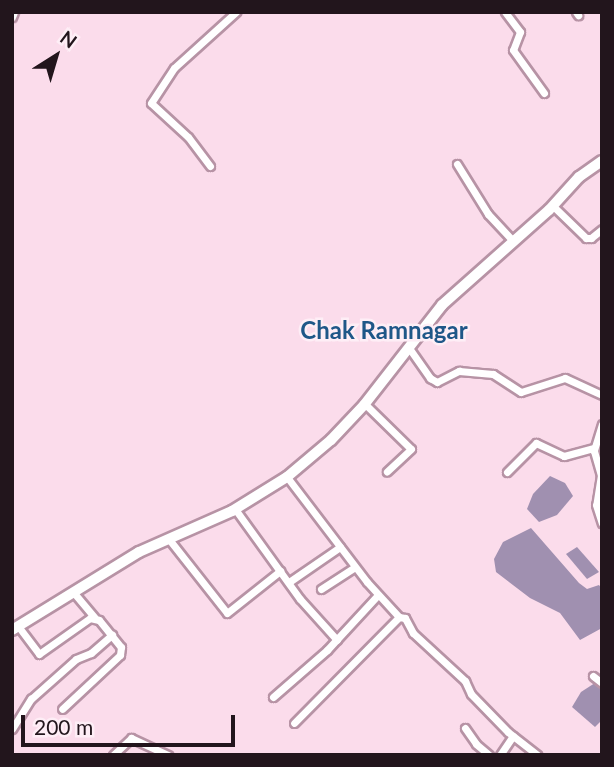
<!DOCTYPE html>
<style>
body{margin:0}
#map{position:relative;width:614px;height:767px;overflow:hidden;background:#fbdceb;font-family:Lato,sans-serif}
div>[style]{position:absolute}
.water>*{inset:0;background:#a090b0}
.roads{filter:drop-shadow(2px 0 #b793a5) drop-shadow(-2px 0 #b793a5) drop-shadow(0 2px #b793a5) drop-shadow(0 -2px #b793a5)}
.street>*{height:7px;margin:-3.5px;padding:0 3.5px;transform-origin:3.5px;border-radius:3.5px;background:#fff}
.secondary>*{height:10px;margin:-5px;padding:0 5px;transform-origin:5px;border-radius:5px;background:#fff}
span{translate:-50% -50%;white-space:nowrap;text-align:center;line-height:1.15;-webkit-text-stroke:5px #feeef6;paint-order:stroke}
.district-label{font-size:24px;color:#1f5788;font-weight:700}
.frame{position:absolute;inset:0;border:14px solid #22151c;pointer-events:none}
.north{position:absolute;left:21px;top:21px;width:70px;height:70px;-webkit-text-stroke:5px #feeef6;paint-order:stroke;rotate:37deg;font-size:19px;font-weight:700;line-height:28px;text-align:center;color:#22151c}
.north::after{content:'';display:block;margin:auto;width:24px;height:32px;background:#22151c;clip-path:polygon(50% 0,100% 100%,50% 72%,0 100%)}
.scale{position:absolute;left:21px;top:715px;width:214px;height:32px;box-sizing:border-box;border:4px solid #22151c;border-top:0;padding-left:9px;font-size:21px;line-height:24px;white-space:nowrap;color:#22151c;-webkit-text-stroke:5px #feeef6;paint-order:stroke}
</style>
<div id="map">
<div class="water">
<div style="clip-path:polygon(550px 476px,565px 483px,573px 496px,557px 515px,539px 522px,527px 509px,533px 494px)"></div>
<div style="clip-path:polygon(531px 528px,579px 583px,587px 589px,599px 585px,602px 589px,602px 628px,580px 640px,560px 613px,530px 598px,496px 572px,494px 559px,503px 542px)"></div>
<div style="clip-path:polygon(577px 547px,599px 572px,587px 579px,566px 554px)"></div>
<div style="clip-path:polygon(598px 681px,602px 686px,602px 720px,595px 727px,572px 707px,581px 692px)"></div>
</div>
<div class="roads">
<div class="street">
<div style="left:505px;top:12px;width:25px;rotate:53deg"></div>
<div style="left:520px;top:32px;width:19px;rotate:111deg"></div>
<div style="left:513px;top:50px;width:53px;rotate:54.2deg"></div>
<div style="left:576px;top:12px;width:4px;rotate:56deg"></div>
<div style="left:12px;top:17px;width:5px;rotate:-68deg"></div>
<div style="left:457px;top:164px;width:59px;rotate:58.2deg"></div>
<div style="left:488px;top:214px;width:37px;rotate:47deg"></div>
<div style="left:210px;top:166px;width:36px;rotate:-127deg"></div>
<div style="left:188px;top:137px;width:50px;rotate:-137.4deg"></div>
<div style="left:151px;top:103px;width:42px;rotate:-56.7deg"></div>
<div style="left:174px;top:68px;width:84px;rotate:-42.1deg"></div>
<div style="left:553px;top:206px;width:46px;rotate:44.1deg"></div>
<div style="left:586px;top:238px;width:5px"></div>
<div style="left:591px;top:238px;width:14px;rotate:-39deg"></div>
<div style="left:409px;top:348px;width:37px;rotate:55deg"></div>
<div style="left:430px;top:378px;width:8px;rotate:30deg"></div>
<div style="left:437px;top:382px;width:25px;rotate:-27deg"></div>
<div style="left:459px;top:371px;width:34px;rotate:5deg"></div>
<div style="left:493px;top:374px;width:33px;rotate:33deg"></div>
<div style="left:521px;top:392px;width:46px;rotate:-17.7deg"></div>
<div style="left:565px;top:378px;width:41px;rotate:24.7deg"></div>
<div style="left:365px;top:404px;width:64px;rotate:44.4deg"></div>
<div style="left:411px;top:449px;width:33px;rotate:137deg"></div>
<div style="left:602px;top:424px;width:28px;rotate:107deg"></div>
<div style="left:594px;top:451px;width:25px;rotate:74deg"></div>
<div style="left:601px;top:475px;width:30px;rotate:99deg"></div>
<div style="left:596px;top:505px;width:19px;rotate:72deg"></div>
<div style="left:507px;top:472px;width:41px;rotate:-45deg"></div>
<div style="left:536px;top:443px;width:31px;rotate:25deg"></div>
<div style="left:564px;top:456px;width:31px;rotate:-15deg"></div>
<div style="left:287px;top:477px;width:132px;rotate:52.7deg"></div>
<div style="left:367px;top:582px;width:47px;rotate:47.6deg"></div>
<div style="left:399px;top:617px;width:149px;rotate:134.7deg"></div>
<div style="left:235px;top:509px;width:111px;rotate:54.2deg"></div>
<div style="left:300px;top:599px;width:55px;rotate:47.9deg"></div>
<div style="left:168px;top:538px;width:95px;rotate:51.8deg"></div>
<div style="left:227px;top:613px;width:68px;rotate:-38.4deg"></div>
<div style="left:289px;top:582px;width:62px;rotate:-34.5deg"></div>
<div style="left:321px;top:589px;width:40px;rotate:-32.9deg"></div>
<div style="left:74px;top:593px;width:33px;rotate:50deg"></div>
<div style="left:399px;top:617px;width:6px;rotate:9deg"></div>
<div style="left:405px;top:618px;width:17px;rotate:62deg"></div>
<div style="left:413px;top:633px;width:71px;rotate:42.7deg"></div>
<div style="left:465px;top:681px;width:14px;rotate:65deg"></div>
<div style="left:471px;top:694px;width:53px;rotate:45.8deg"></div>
<div style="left:508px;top:732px;width:37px;rotate:38deg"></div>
<div style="left:18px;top:626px;width:35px;rotate:53deg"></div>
<div style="left:39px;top:654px;width:62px;rotate:-35.2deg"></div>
<div style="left:90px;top:618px;width:9px;rotate:13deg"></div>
<div style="left:99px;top:620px;width:35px;rotate:51deg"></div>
<div style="left:121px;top:647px;width:8px;rotate:97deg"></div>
<div style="left:120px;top:655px;width:79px;rotate:137deg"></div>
<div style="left:593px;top:676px;width:11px;rotate:38deg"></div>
<div style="left:273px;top:697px;width:72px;rotate:-41deg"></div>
<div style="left:327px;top:650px;width:75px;rotate:-47.2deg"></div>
<div style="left:465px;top:728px;width:19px;rotate:55deg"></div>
<div style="left:476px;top:744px;width:17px;rotate:40deg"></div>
<div style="left:12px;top:729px;width:36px;rotate:-58deg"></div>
<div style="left:31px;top:699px;width:60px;rotate:-41.6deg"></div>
<div style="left:76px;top:659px;width:16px;rotate:-22deg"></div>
<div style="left:91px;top:653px;width:28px;rotate:-41deg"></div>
<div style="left:113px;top:755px;width:25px;rotate:-43deg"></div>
<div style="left:131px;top:738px;width:41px;rotate:24.7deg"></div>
<div style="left:500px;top:755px;width:23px;rotate:-56deg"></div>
</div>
<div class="secondary">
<div style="left:12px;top:630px;width:149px;rotate:-31.6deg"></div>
<div style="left:139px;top:552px;width:102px;rotate:-23.8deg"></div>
<div style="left:232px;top:511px;width:65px;rotate:-31.7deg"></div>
<div style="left:287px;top:477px;width:57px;rotate:-40.1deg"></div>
<div style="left:331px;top:440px;width:48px;rotate:-46.7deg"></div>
<div style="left:364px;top:405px;width:127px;rotate:-52deg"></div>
<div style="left:442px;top:305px;width:143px;rotate:-41.6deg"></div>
<div style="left:549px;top:210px;width:45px;rotate:-47.7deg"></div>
<div style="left:579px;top:177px;width:28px;rotate:-35deg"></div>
</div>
</div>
<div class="district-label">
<span style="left:384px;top:330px">Chak Ramnagar</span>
</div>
<div class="frame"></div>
<div class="north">N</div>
<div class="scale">200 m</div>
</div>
